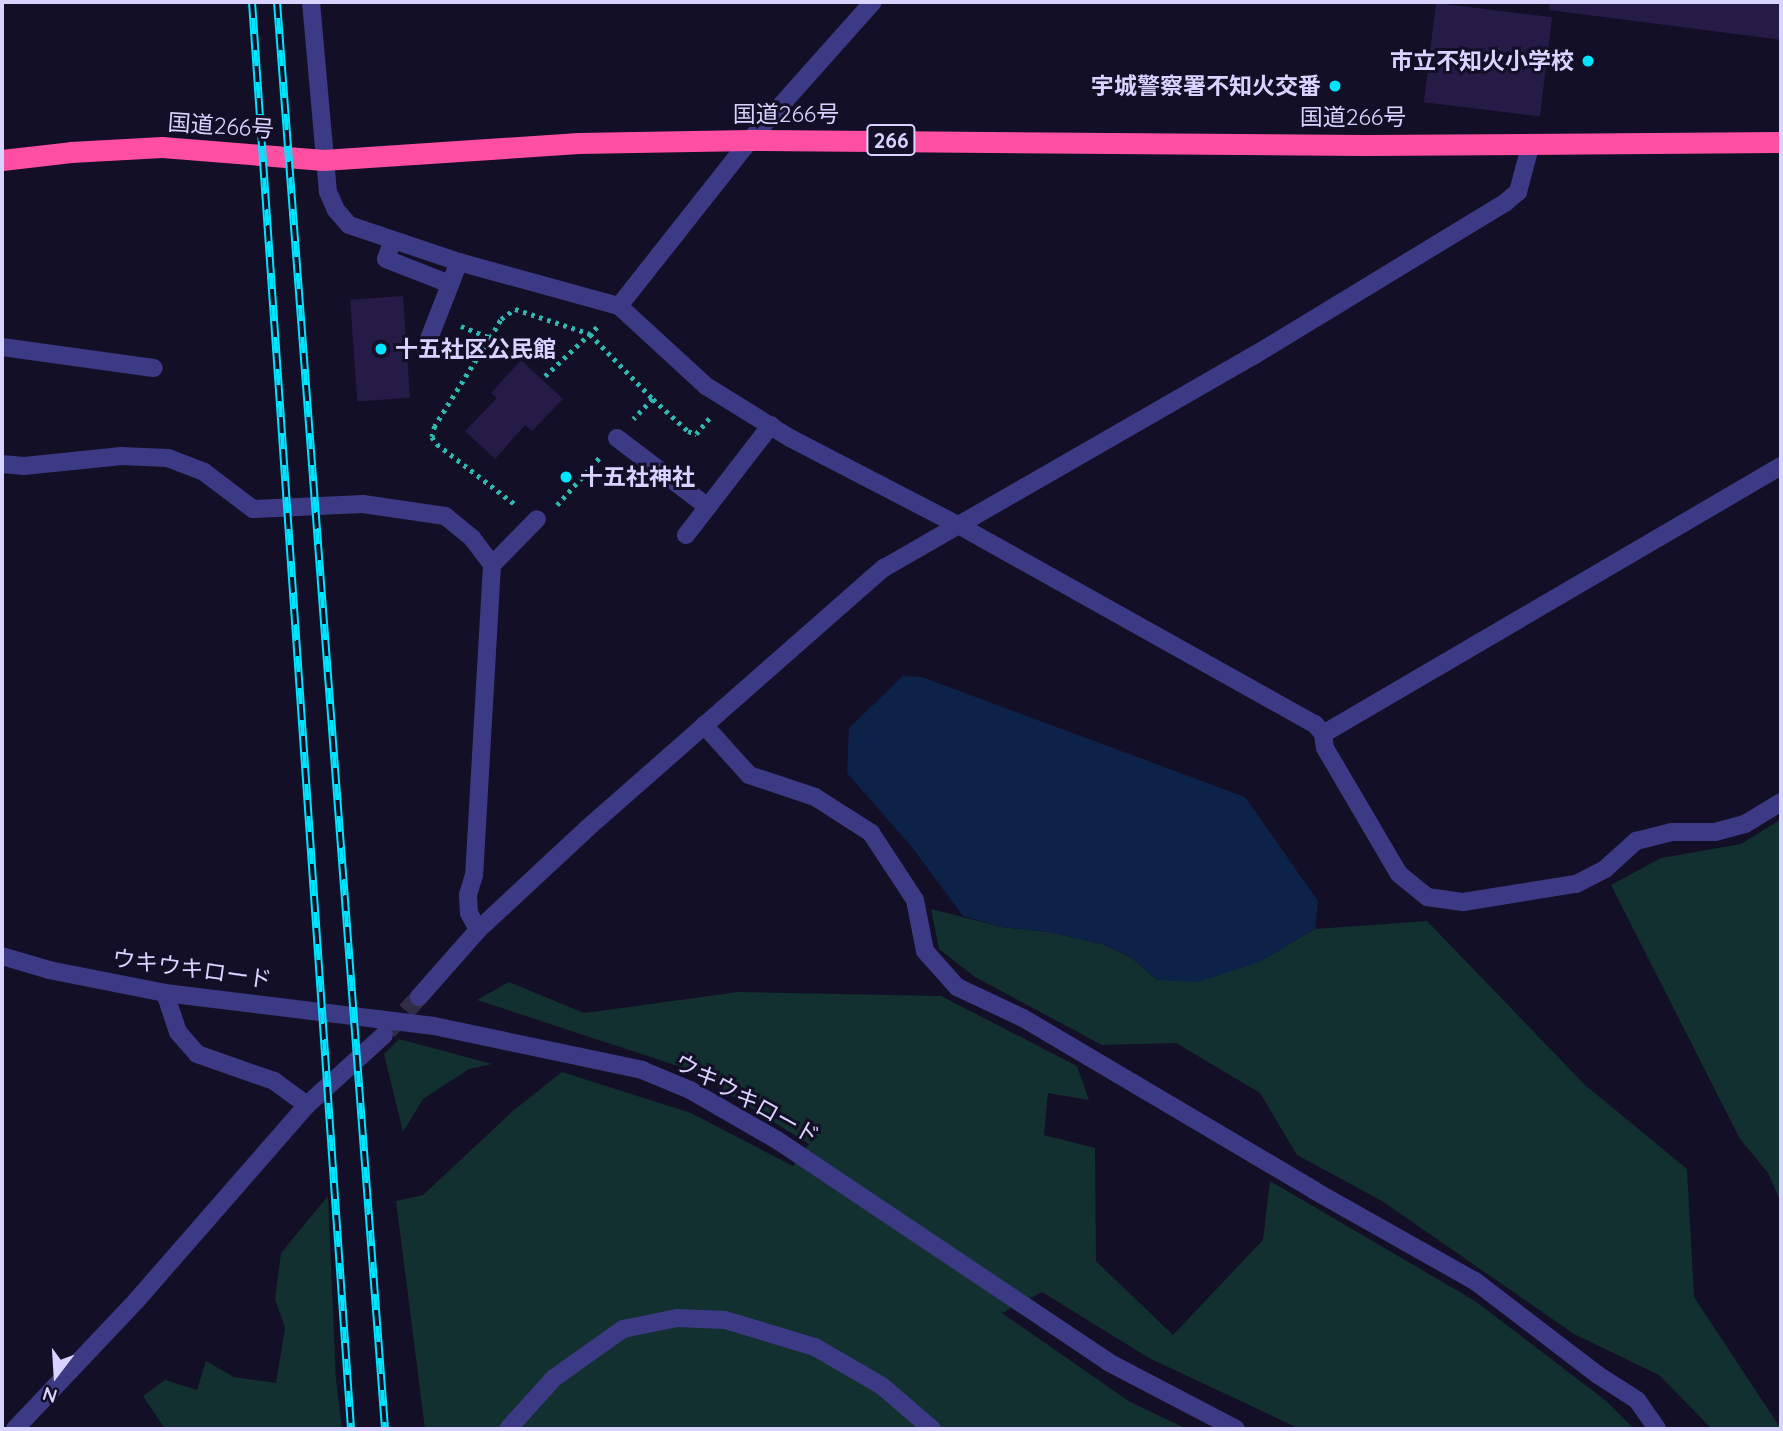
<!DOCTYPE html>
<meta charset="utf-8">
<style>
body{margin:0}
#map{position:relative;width:1783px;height:1431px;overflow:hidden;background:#130f26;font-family:Quicksand,"Noto Sans JP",sans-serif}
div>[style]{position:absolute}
.green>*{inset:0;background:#12302f}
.water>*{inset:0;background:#0c2248}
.building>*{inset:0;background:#241b47;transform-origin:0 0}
.minor-tunnel>*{height:18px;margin-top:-9px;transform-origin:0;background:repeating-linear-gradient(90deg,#312d47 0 18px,transparent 0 27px)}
.path>*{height:4.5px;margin-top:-2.25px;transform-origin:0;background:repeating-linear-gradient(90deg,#2fb8b0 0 3.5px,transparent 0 8.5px)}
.minor>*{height:18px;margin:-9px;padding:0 9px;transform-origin:9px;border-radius:9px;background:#3d3a85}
.highway>*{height:21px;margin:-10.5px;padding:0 10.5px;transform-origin:10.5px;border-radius:10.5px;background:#ff4fa3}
.rail>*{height:8px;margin-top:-4px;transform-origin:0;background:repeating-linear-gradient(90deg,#130f26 0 16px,#00e5ff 0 32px);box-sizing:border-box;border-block:2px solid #00e5ff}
.dots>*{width:19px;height:19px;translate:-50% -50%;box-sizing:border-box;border:4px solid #130f26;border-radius:50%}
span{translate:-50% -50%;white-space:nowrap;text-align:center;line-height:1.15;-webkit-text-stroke:6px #130f26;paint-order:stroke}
.shield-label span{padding:2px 5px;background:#130f26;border:2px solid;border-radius:5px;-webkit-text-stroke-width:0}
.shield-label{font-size:21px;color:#d9d4ff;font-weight:700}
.poi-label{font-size:23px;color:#d9d4ff;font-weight:700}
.right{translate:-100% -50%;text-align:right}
.left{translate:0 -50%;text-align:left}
.street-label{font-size:23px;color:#d9d4ff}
.frame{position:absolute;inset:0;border:4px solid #d9d4ff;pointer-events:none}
.north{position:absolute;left:21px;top:1340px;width:70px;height:70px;-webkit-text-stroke:5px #130f26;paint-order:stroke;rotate:197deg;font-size:19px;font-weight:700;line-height:28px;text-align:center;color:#d9d4ff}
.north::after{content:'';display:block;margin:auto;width:24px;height:32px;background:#d9d4ff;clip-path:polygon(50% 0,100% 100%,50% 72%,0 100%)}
</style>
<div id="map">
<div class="green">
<div style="clip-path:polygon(1781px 819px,1781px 1203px,1768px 1173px,1740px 1139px,1611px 885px,1661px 858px,1741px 844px)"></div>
<div style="clip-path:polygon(931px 909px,1002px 927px,1048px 932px,1103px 944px,1132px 958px,1157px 980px,1259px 962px,1315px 929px,1427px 921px,1585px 1085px,1687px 1169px,1694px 1297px,1781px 1429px,1712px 1429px,1659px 1375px,1574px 1334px,1382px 1201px,1297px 1155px,1260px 1093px,1176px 1043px,1102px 1045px,975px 977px,939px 949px)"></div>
<div style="clip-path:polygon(509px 982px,584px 1013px,739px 992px,941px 996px,1077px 1066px,1089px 1100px,1048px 1093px,1044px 1135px,1095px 1148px,1096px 1261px,1173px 1335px,1263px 1240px,1270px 1181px,1475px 1301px,1605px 1400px,1634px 1429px,1300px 1429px,1149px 1358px,1042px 1292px,1002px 1313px,1130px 1402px,1187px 1429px,425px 1429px,396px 1201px,423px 1195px,514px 1110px,562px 1072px,691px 1113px,793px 1166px,809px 1144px,690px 1070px,477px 1000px)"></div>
<div style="clip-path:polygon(399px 1039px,492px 1064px,469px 1069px,423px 1099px,403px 1132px,384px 1054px)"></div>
<div style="clip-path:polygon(328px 1196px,336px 1380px,342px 1429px,165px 1429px,143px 1396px,165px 1380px,197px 1390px,206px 1361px,234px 1377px,276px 1383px,285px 1328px,275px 1299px,281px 1253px)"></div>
</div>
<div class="water">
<div style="clip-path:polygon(903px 676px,922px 677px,1245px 797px,1318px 901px,1315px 929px,1259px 962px,1198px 982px,1157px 980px,1132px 958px,1103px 944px,1048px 932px,1002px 927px,963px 916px,911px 846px,847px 773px,849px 728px)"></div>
</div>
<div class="building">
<div style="clip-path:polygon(1550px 2px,1781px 2px,1781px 40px,1549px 10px)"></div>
<div style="left:1436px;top:3px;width:117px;height:100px;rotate:7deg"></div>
<div style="left:403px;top:296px;width:102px;height:53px;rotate:86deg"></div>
<div style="clip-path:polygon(521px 360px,563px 399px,532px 431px,525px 425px,495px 459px,465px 431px,497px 398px,491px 393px)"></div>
</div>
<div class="minor-tunnel">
<div style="left:388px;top:1031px;width:46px;rotate:-47.6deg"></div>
</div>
<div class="path">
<div style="left:461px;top:326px;width:31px;rotate:22deg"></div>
<div style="left:490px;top:338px;width:104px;rotate:122deg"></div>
<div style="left:435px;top:426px;width:11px;rotate:105deg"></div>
<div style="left:432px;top:437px;width:9px;rotate:54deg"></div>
<div style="left:437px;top:444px;width:100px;rotate:37.7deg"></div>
<div style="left:490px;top:338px;width:22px;rotate:-60deg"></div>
<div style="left:501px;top:319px;width:17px;rotate:-36deg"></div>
<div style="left:515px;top:309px;width:79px;rotate:18.4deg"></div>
<div style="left:590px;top:334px;width:91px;rotate:45.9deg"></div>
<div style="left:653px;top:399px;width:28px;rotate:134deg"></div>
<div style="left:545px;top:376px;width:73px;rotate:-43.3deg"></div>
<div style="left:653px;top:399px;width:47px;rotate:42.4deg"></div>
<div style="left:688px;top:431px;width:9px;rotate:21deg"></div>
<div style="left:696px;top:434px;width:23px;rotate:-50deg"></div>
<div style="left:557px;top:505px;width:64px;rotate:-48.1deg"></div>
</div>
<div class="minor">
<div style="left:311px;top:2px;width:191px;rotate:84.9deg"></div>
<div style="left:328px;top:192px;width:20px;rotate:66deg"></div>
<div style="left:336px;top:210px;width:20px;rotate:49deg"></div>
<div style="left:349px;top:225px;width:116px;rotate:18.6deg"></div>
<div style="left:459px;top:262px;width:166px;rotate:15.4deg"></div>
<div style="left:619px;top:306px;width:118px;rotate:42.6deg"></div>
<div style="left:706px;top:386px;width:99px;rotate:31.8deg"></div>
<div style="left:790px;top:438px;width:191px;rotate:27.4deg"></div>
<div style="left:960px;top:526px;width:406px;rotate:29.2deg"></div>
<div style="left:1315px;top:724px;width:13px;rotate:51deg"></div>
<div style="left:1323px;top:734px;width:14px;rotate:82deg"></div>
<div style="left:1325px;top:748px;width:146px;rotate:59.6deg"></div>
<div style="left:1399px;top:874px;width:36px;rotate:39deg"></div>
<div style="left:1427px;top:897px;width:36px;rotate:8deg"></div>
<div style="left:1463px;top:902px;width:114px;rotate:-9.1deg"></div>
<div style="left:1576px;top:884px;width:33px;rotate:-27deg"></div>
<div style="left:1605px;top:869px;width:42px;rotate:-42.1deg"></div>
<div style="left:1636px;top:841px;width:37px;rotate:-14deg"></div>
<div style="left:1672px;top:832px;width:43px"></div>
<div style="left:1715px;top:832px;width:31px;rotate:-15deg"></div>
<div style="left:1745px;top:824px;width:42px;rotate:-31.4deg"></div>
<div style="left:392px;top:242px;width:18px;rotate:109deg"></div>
<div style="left:386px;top:259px;width:69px;rotate:21.3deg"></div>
<div style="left:619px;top:306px;width:211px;rotate:-51.7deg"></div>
<div style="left:750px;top:140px;width:185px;rotate:-48.3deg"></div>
<div style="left:2px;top:347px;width:153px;rotate:7.9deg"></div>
<div style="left:425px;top:349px;width:93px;rotate:-68.7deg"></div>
<div style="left:617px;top:438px;width:114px;rotate:37.2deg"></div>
<div style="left:2px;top:464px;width:22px;rotate:5deg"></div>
<div style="left:24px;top:466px;width:98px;rotate:-5.9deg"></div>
<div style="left:121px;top:456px;width:47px;rotate:2.4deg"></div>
<div style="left:168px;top:458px;width:39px;rotate:21deg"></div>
<div style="left:204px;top:472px;width:61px;rotate:37.1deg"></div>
<div style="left:253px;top:509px;width:110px;rotate:-2.6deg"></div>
<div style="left:363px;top:504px;width:83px;rotate:8.3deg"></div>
<div style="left:445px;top:516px;width:35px;rotate:39deg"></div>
<div style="left:472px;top:538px;width:34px;rotate:53deg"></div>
<div style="left:492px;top:565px;width:311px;rotate:93.3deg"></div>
<div style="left:474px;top:875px;width:21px;rotate:107deg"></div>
<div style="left:468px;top:895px;width:18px;rotate:87deg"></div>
<div style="left:469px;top:913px;width:19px;rotate:62deg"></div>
<div style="left:686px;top:535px;width:139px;rotate:-52.3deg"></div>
<div style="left:492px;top:565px;width:64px;rotate:-45.6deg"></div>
<div style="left:704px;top:725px;width:67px;rotate:48deg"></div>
<div style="left:749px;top:775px;width:70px;rotate:18.4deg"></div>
<div style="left:815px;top:797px;width:67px;rotate:32.7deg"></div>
<div style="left:871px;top:833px;width:80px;rotate:56.7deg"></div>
<div style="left:915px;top:900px;width:52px;rotate:78.9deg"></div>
<div style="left:925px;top:951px;width:48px;rotate:48.4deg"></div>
<div style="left:957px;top:987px;width:73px;rotate:25.2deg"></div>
<div style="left:1023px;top:1018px;width:339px;rotate:30.6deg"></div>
<div style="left:1315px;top:1191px;width:184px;rotate:29.4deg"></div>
<div style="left:1475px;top:1281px;width:155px;rotate:37.4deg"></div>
<div style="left:1598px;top:1375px;width:46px;rotate:32.7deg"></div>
<div style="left:1637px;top:1400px;width:35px;rotate:55deg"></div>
<div style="left:1323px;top:734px;width:531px;rotate:-30.33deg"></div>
<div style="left:2px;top:956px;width:49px;rotate:16.6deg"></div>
<div style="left:49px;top:970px;width:118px;rotate:11.2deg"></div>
<div style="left:165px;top:993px;width:271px;rotate:7deg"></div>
<div style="left:434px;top:1026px;width:213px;rotate:11.9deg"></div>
<div style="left:642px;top:1070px;width:52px;rotate:22.6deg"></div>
<div style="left:690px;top:1090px;width:100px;rotate:29.9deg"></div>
<div style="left:777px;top:1140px;width:399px;rotate:33.8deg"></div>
<div style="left:1108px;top:1362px;width:144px;rotate:27.6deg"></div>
<div style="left:165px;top:993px;width:41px;rotate:71.6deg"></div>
<div style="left:178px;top:1032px;width:29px;rotate:49deg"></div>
<div style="left:197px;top:1054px;width:82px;rotate:19.3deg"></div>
<div style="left:274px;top:1081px;width:41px;rotate:36deg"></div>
<div style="left:419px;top:997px;width:89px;rotate:-48.6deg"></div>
<div style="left:478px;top:930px;width:154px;rotate:-42.9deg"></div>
<div style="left:591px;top:825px;width:390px;rotate:-41.3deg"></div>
<div style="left:884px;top:568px;width:426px;rotate:-29.9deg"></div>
<div style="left:1253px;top:356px;width:296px;rotate:-31.3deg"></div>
<div style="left:1506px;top:202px;width:16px;rotate:-40deg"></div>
<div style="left:1518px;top:192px;width:51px;rotate:-75.1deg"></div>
<div style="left:15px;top:1429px;width:176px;rotate:-46.6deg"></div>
<div style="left:136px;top:1301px;width:260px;rotate:-48.9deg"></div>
<div style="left:307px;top:1105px;width:104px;rotate:-42.3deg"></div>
<div style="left:508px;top:1429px;width:69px;rotate:-48deg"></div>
<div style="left:554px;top:1378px;width:85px;rotate:-35.4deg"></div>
<div style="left:623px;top:1329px;width:55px;rotate:-11.5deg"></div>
<div style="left:677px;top:1318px;width:48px;rotate:2.4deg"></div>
<div style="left:725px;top:1320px;width:94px;rotate:16.7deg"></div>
<div style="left:815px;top:1347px;width:78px;rotate:30.2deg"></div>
<div style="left:882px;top:1386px;width:66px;rotate:40.7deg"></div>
</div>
<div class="highway">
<div style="left:2px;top:160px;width:69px;rotate:-6.6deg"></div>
<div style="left:71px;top:152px;width:91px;rotate:-3.1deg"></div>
<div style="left:162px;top:147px;width:162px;rotate:4.6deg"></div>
<div style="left:323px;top:160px;width:256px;rotate:-3.8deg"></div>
<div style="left:578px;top:143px;width:172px;rotate:-1deg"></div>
<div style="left:750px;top:140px;width:616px;rotate:0.47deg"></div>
<div style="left:1366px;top:145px;width:415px;rotate:-0.4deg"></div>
</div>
<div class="rail">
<div style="left:252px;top:2px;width:1430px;rotate:86.03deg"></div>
<div style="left:277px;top:2px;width:1431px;rotate:85.67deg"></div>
</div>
<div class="dots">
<div style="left:1588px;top:61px;background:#00e5ff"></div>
<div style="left:1335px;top:86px;background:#00e5ff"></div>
<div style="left:381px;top:349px;background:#00e5ff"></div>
<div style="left:566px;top:477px;background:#00e5ff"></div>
</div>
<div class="shield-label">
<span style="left:891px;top:140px">266</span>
</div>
<div class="poi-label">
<span class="right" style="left:1574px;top:61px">市立不知火小学校</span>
<span class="right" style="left:1321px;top:86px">宇城警察署不知火交番</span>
<span class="left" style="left:395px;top:349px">十五社区公民館</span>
<span class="left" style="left:580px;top:477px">十五社神社</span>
</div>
<div class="street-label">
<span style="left:786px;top:114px">国道266号</span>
<span style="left:1353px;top:117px">国道266号</span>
<span style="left:221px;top:126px;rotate:4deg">国道266号</span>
<span style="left:192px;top:969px;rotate:8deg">ウキウキロード</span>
<span style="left:747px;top:1099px;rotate:29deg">ウキウキロード</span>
</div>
<div class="frame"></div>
<div class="north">N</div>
</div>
